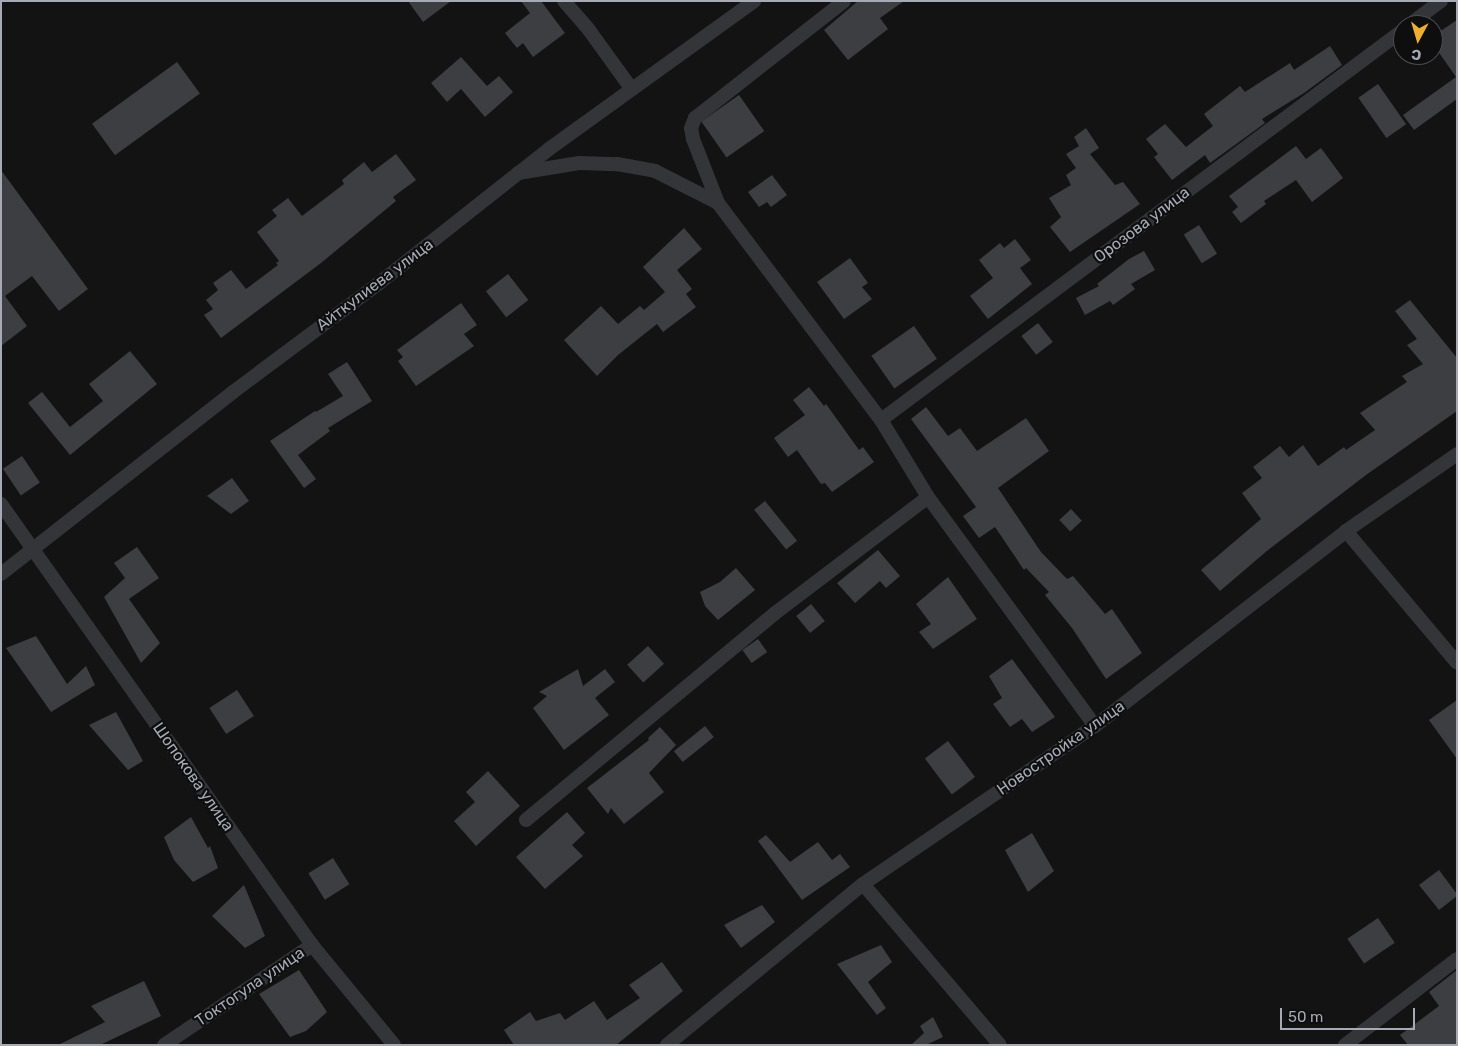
<!DOCTYPE html>
<meta charset="utf-8">
<style>
body{margin:0}
#map{position:relative;width:1458px;height:1046px;overflow:hidden;background:#131314;font-family:Rubik,sans-serif}
div>[style]{position:absolute}
.building>*{inset:0;background:#3d3e41;transform-origin:0 0}
.street>*{height:14px;margin:-7px;padding:0 7px;transform-origin:7px;border-radius:7px;background:#343539}
span{translate:-50% -50%;white-space:nowrap;text-align:center;line-height:1.15;-webkit-text-stroke:4.5px #0e0e0f;paint-order:stroke}
.street-label{font-size:16px;color:#a5aab5}
.frame{position:absolute;inset:0;border:2px solid #a5aab5;pointer-events:none}
.north{position:absolute;left:1393px;top:15px;width:50px;height:50px;box-sizing:border-box;background:#0e0e0f;border:1px solid #4a4c51;border-radius:50%;rotate:186deg;font-size:14px;font-weight:700;line-height:20px;text-align:center;color:#a5aab5}
.north::after{content:'';display:block;margin:auto;width:18px;height:22px;background:#eeae31;clip-path:polygon(50% 0,100% 100%,50% 72%,0 100%)}
.scale{position:absolute;left:1280px;top:1008px;width:135px;height:22px;box-sizing:border-box;border:2px solid #a5aab5;border-top:0;padding-left:6px;font-size:15px;line-height:18px;white-space:nowrap;color:#a5aab5;-webkit-text-stroke:4px #0e0e0f;paint-order:stroke}
</style>
<div id="map">
<div class="building">
<div style="clip-path:polygon(408px 1px,451px 1px,423px 22px)"></div>
<div style="clip-path:polygon(521px 1px,541px 1px,565px 33px,533px 57px,523px 43px,517px 48px,505px 33px,530px 13px)"></div>
<div style="clip-path:polygon(858px 1px,904px 1px,880px 18px,888px 29px,848px 60px,824px 30px)"></div>
<div style="clip-path:polygon(1457px 20px,1457px 99px,1414px 130px,1403px 115px,1456px 77px,1433px 44px,1433px 36px)"></div>
<div style="clip-path:polygon(1330px 46px,1342px 65px,1304px 93px,1262px 119px,1265px 123px,1210px 163px,1205px 155px,1172px 180px,1154px 157px,1158px 154px,1146px 139px,1165px 124px,1186px 147px,1213px 126px,1204px 114px,1240px 86px,1245px 92px,1290px 63px,1294px 70px)"></div>
<div style="clip-path:polygon(461px 57px,487px 86px,499px 76px,513px 92px,485px 117px,461px 89px,447px 102px,431px 83px)"></div>
<div style="left:177px;top:62px;width:39px;height:105px;rotate:54deg"></div>
<div style="left:1378px;top:84px;width:49px;height:24px;rotate:55deg"></div>
<div style="left:739px;top:95px;width:44px;height:46px;rotate:55deg"></div>
<div style="clip-path:polygon(1086px 128px,1099px 148px,1090px 154px,1115px 185px,1123px 182px,1140px 204px,1070px 252px,1050px 227px,1061px 217px,1049px 198px,1071px 185px,1066px 175px,1076px 168px,1066px 154px,1079px 146px,1074px 137px)"></div>
<div style="clip-path:polygon(1296px 146px,1306px 159px,1321px 148px,1343px 178px,1312px 202px,1296px 180px,1264px 201px,1266px 204px,1241px 223px,1232px 212px,1238px 207px,1229px 196px)"></div>
<div style="clip-path:polygon(396px 154px,416px 180px,393px 197px,396px 201px,321px 263px,221px 338px,204px 315px,213px 309px,206px 300px,218px 290px,213px 283px,231px 270px,246px 289px,278px 265px,276px 263px,279px 261px,257px 232px,277px 216px,272px 210px,288px 198px,302px 216px,344px 184px,342px 180px,364px 162px,372px 172px)"></div>
<div style="clip-path:polygon(1px 170px,88px 289px,59px 311px,32px 276px,5px 296px,27px 326px,1px 346px)"></div>
<div style="clip-path:polygon(772px 175px,787px 195px,771px 207px,767px 202px,759px 207px,748px 192px)"></div>
<div style="left:1199px;top:225px;width:34px;height:18px;rotate:58deg"></div>
<div style="clip-path:polygon(684px 228px,702px 249px,677px 270px,692px 289px,686px 294px,696px 307px,663px 332px,657px 324px,618px 355px,597px 376px,564px 340px,601px 306px,618px 324px,640px 306px,644px 310px,665px 292px,643px 267px)"></div>
<div style="clip-path:polygon(1015px 239px,1031px 260px,1020px 268px,1032px 284px,988px 319px,970px 296px,993px 278px,979px 260px,1000px 243px,1004px 248px)"></div>
<div style="clip-path:polygon(1144px 251px,1155px 270px,1131px 284px,1135px 289px,1113px 305px,1110px 301px,1085px 315px,1076px 298px,1099px 286px,1097px 284px,1129px 259px)"></div>
<div style="clip-path:polygon(850px 258px,868px 283px,862px 287px,872px 299px,844px 319px,817px 282px)"></div>
<div style="left:508px;top:274px;width:33px;height:28px;rotate:52deg"></div>
<div style="clip-path:polygon(1410px 300px,1457px 358px,1457px 411px,1366px 475px,1268px 550px,1220px 591px,1201px 570px,1261px 519px,1242px 493px,1262px 478px,1253px 467px,1280px 446px,1289px 457px,1303px 445px,1318px 466px,1344px 447px,1346px 450px,1375px 430px,1360px 413px,1407px 382px,1402px 376px,1423px 364px,1407px 345px,1417px 339px,1395px 311px)"></div>
<div style="clip-path:polygon(461px 303px,477px 325px,464px 334px,474px 346px,416px 386px,398px 361px,403px 357px,397px 350px)"></div>
<div style="left:1038px;top:323px;width:24px;height:21px;rotate:52deg"></div>
<div style="left:914px;top:326px;width:40px;height:52px;rotate:55deg"></div>
<div style="clip-path:polygon(130px 351px,157px 384px,70px 455px,28px 403px,42px 392px,70px 427px,103px 401px,89px 384px)"></div>
<div style="clip-path:polygon(347px 362px,372px 401px,328px 428px,330px 431px,298px 455px,316px 479px,304px 488px,270px 441px,315px 411px,316px 412px,343px 396px,328px 374px)"></div>
<div style="clip-path:polygon(809px 387px,824px 406px,826px 404px,859px 450px,863px 447px,874px 462px,832px 492px,825px 483px,821px 484px,797px 450px,788px 457px,774px 438px,805px 415px,793px 400px)"></div>
<div style="clip-path:polygon(926px 407px,948px 436px,960px 428px,977px 451px,1026px 418px,1049px 451px,998px 488px,1041px 552px,1067px 579px,1073px 576px,1105px 614px,1112px 609px,1142px 653px,1106px 679px,1072px 628px,1045px 595px,1049px 592px,1026px 568px,1024px 570px,995px 527px,979px 538px,963px 516px,976px 507px,911px 419px)"></div>
<div style="left:22px;top:456px;width:32px;height:23px;rotate:56deg"></div>
<div style="clip-path:polygon(232px 478px,249px 501px,231px 514px,207px 496px)"></div>
<div style="left:765px;top:501px;width:51px;height:14px;rotate:51deg"></div>
<div style="left:1071px;top:509px;width:16px;height:16px;rotate:47deg"></div>
<div style="clip-path:polygon(137px 547px,159px 578px,129px 599px,160px 643px,141px 663px,104px 597px,125px 578px,114px 563px)"></div>
<div style="clip-path:polygon(878px 550px,900px 576px,886px 588px,880px 581px,855px 603px,837px 583px)"></div>
<div style="clip-path:polygon(736px 568px,755px 590px,718px 620px,705px 606px,700px 592px,720px 582px)"></div>
<div style="clip-path:polygon(948px 577px,977px 619px,933px 649px,919px 632px,931px 624px,916px 604px)"></div>
<div style="left:811px;top:604px;width:22px;height:19px;rotate:51deg"></div>
<div style="clip-path:polygon(36px 636px,67px 684px,86px 666px,95px 685px,51px 712px,6px 648px)"></div>
<div style="left:758px;top:639px;width:16px;height:19px;rotate:55deg"></div>
<div style="left:648px;top:646px;width:24px;height:28px;rotate:48deg"></div>
<div style="clip-path:polygon(1012px 659px,1055px 717px,1032px 732px,1022px 719px,1010px 727px,993px 704px,1002px 698px,989px 676px)"></div>
<div style="clip-path:polygon(578px 669px,583px 686px,605px 669px,615px 682px,595px 698px,609px 715px,564px 750px,533px 708px,547px 696px,539px 692px)"></div>
<div style="left:237px;top:690px;width:31px;height:33px;rotate:57deg"></div>
<div style="clip-path:polygon(1457px 700px,1457px 759px,1429px 720px)"></div>
<div style="clip-path:polygon(116px 712px,143px 761px,128px 770px,89px 725px)"></div>
<div style="left:705px;top:726px;width:14px;height:40px;rotate:51deg"></div>
<div style="clip-path:polygon(660px 727px,676px 745px,649px 773px,664px 792px,624px 824px,611px 808px,608px 814px,587px 788px,649px 740px,648px 738px)"></div>
<div style="left:948px;top:741px;width:45px;height:29px;rotate:53deg"></div>
<div style="clip-path:polygon(488px 771px,520px 806px,476px 846px,454px 821px,475px 802px,466px 792px)"></div>
<div style="clip-path:polygon(567px 812px,585px 833px,572px 845px,583px 856px,545px 889px,516px 857px)"></div>
<div style="clip-path:polygon(191px 817px,208px 848px,210px 846px,218px 868px,193px 882px,174px 860px,164px 837px)"></div>
<div style="clip-path:polygon(1032px 833px,1054px 871px,1028px 892px,1005px 850px)"></div>
<div style="clip-path:polygon(766px 835px,790px 862px,818px 842px,832px 860px,840px 854px,850px 867px,802px 900px,758px 841px)"></div>
<div style="left:333px;top:858px;width:31px;height:29px;rotate:58deg"></div>
<div style="clip-path:polygon(1439px 870px,1457px 894px,1457px 896px,1439px 910px,1419px 885px)"></div>
<div style="clip-path:polygon(244px 885px,265px 936px,245px 948px,212px 916px)"></div>
<div style="clip-path:polygon(762px 905px,775px 922px,741px 948px,724px 925px)"></div>
<div style="left:1378px;top:918px;width:30px;height:37px;rotate:56deg"></div>
<div style="clip-path:polygon(881px 945px,892px 962px,868px 982px,886px 1008px,877px 1015px,837px 964px)"></div>
<div style="clip-path:polygon(662px 962px,683px 991px,616px 1045px,514px 1045px,504px 1030px,530px 1012px,536px 1021px,560px 1013px,565px 1020px,594px 1001px,607px 1020px,640px 998px,629px 985px)"></div>
<div style="clip-path:polygon(299px 970px,327px 1012px,306px 1031px,290px 1037px,259px 994px)"></div>
<div style="clip-path:polygon(1457px 970px,1457px 1045px,1408px 1045px,1400px 1035px,1439px 1006px,1429px 992px)"></div>
<div style="clip-path:polygon(144px 981px,161px 1016px,100px 1045px,58px 1045px,105px 1022px,91px 1006px)"></div>
<div style="clip-path:polygon(933px 1017px,943px 1037px,926px 1045px,911px 1045px,924px 1033px,920px 1026px)"></div>
</div>
<div class="street">
<div style="left:564px;top:1px;width:38px;rotate:49deg"></div>
<div style="left:589px;top:30px;width:72px;rotate:54.1deg"></div>
<div style="left:1409px;top:25px;width:40px;rotate:-37deg"></div>
<div style="left:518px;top:173px;width:62px;rotate:-9.3deg"></div>
<div style="left:579px;top:163px;width:38px;rotate:2deg"></div>
<div style="left:617px;top:164px;width:39px;rotate:10deg"></div>
<div style="left:655px;top:171px;width:71px;rotate:26.9deg"></div>
<div style="left:718px;top:203px;width:271px;rotate:53.1deg"></div>
<div style="left:881px;top:420px;width:90px;rotate:58.6deg"></div>
<div style="left:928px;top:497px;width:283px;rotate:53.9deg"></div>
<div style="left:718px;top:203px;width:69px;rotate:-111.3deg"></div>
<div style="left:693px;top:139px;width:11px;rotate:-100deg"></div>
<div style="left:691px;top:128px;width:11px;rotate:-68deg"></div>
<div style="left:695px;top:118px;width:189px;rotate:-38.1deg"></div>
<div style="left:881px;top:420px;width:652px;rotate:-36.76deg"></div>
<div style="left:1px;top:504px;width:540px;rotate:54.81deg"></div>
<div style="left:312px;top:945px;width:129px;rotate:50.6deg"></div>
<div style="left:1346px;top:531px;width:172px;rotate:49.9deg"></div>
<div style="left:1px;top:574px;width:295px;rotate:-38.1deg"></div>
<div style="left:233px;top:392px;width:181px;rotate:-36.7deg"></div>
<div style="left:378px;top:284px;width:218px;rotate:-38.3deg"></div>
<div style="left:549px;top:149px;width:253px;rotate:-35.8deg"></div>
<div style="left:526px;top:820px;width:322px;rotate:-39.7deg"></div>
<div style="left:774px;top:614px;width:193px;rotate:-37.2deg"></div>
<div style="left:863px;top:884px;width:211px;rotate:49.6deg"></div>
<div style="left:164px;top:1045px;width:179px;rotate:-34deg"></div>
<div style="left:667px;top:1045px;width:254px;rotate:-39.4deg"></div>
<div style="left:863px;top:884px;width:281px;rotate:-34.3deg"></div>
<div style="left:1095px;top:726px;width:318px;rotate:-37.8deg"></div>
<div style="left:1346px;top:531px;width:135px;rotate:-34.7deg"></div>
<div style="left:1345px;top:1045px;width:141px;rotate:-37.5deg"></div>
</div>
<div class="street-label">
<span style="left:1142px;top:225px;rotate:-37deg">Орозова улица</span>
<span style="left:375px;top:285px;rotate:-37deg">Айткулиева улица</span>
<span style="left:1061px;top:748px;rotate:-35deg">Новостройка улица</span>
<span style="left:193px;top:777px;rotate:55deg">Шопокова улица</span>
<span style="left:250px;top:987px;rotate:-34deg">Токтогула улица</span>
</div>
<div class="frame"></div>
<div class="north">С</div>
<div class="scale">50 m</div>
</div>
